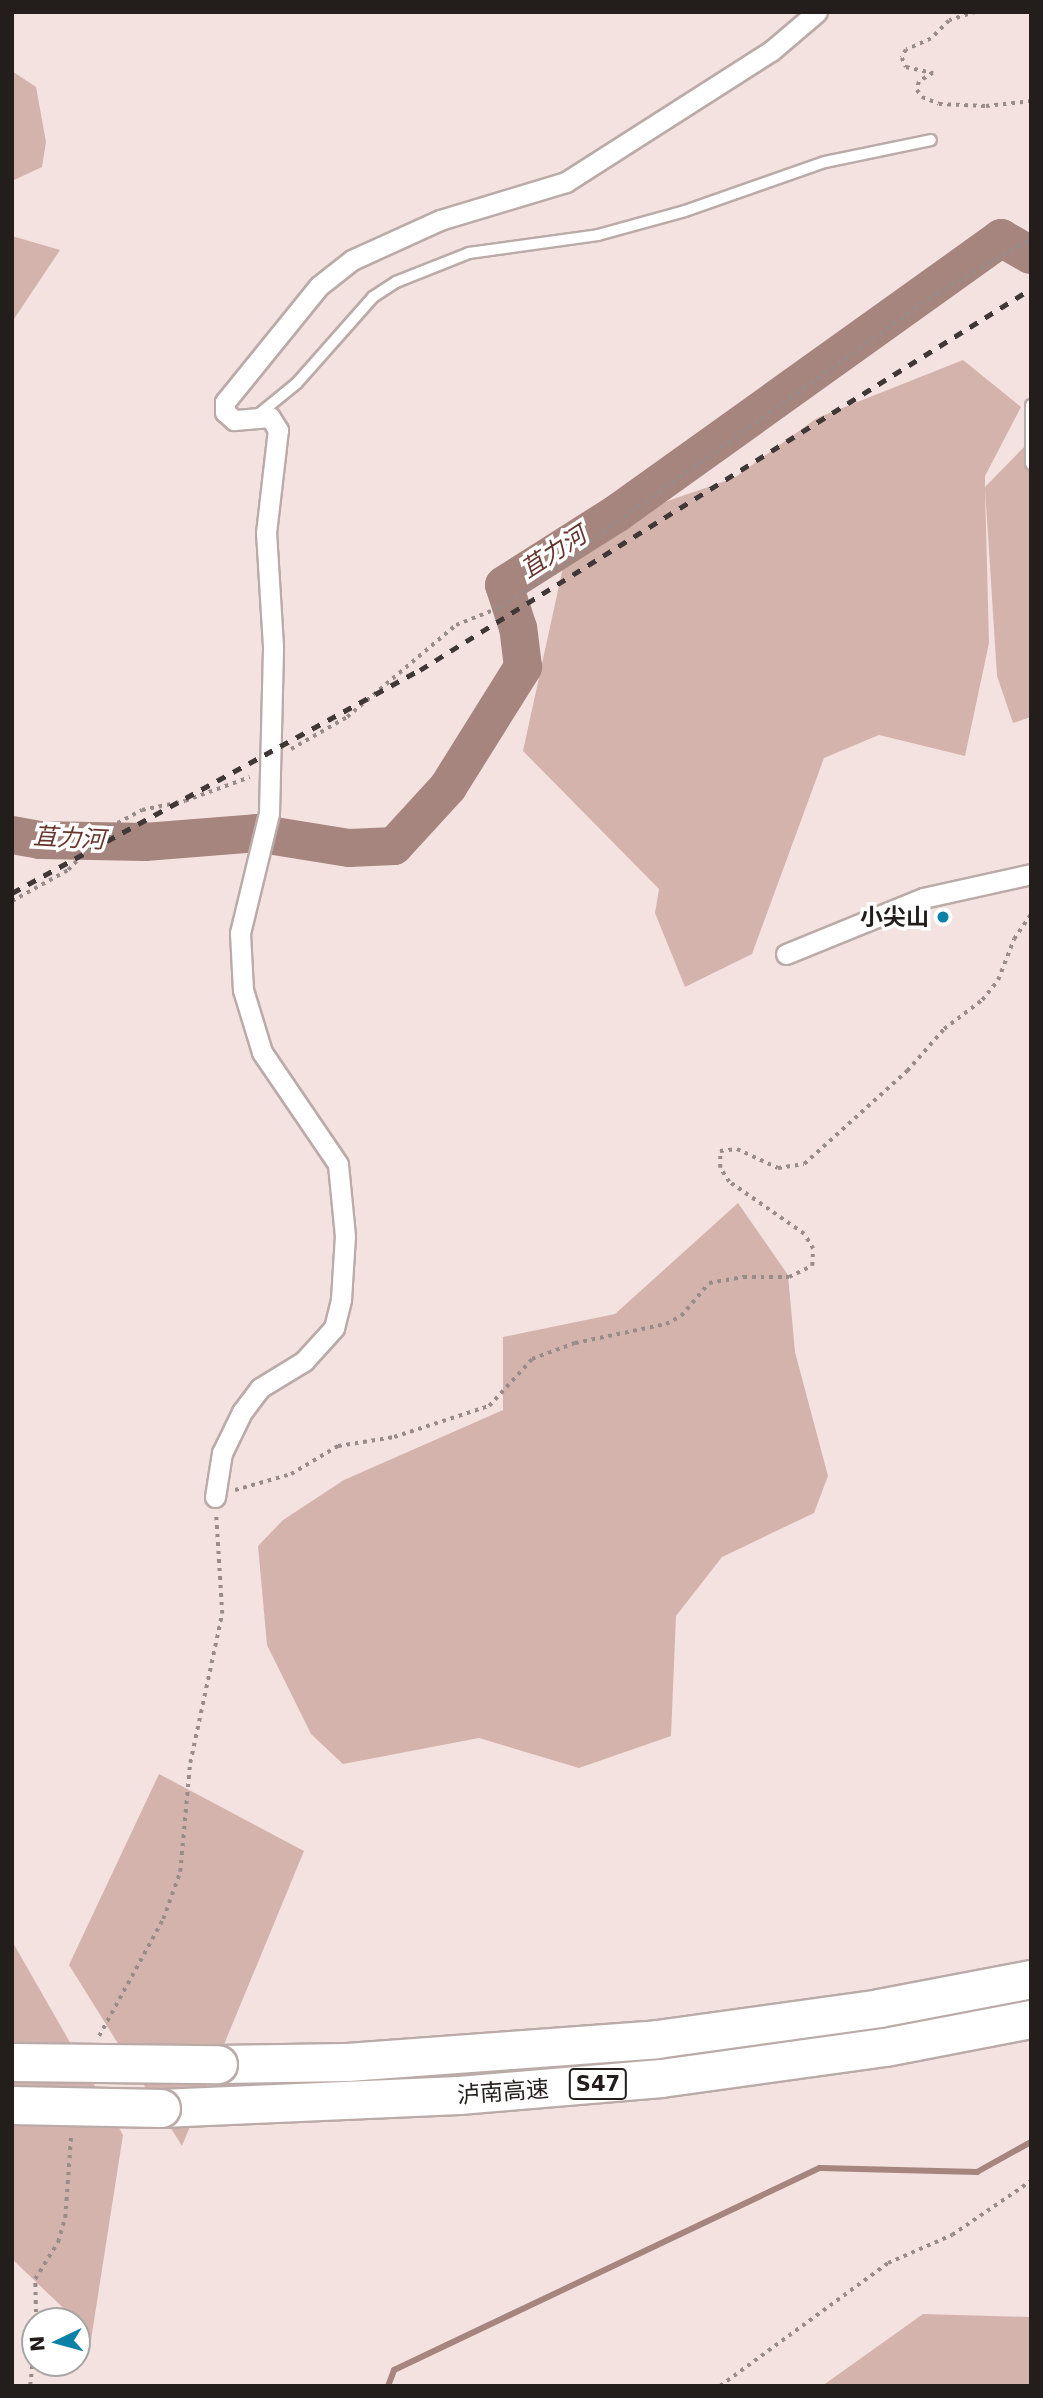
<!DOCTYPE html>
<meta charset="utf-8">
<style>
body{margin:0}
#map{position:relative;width:1043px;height:2398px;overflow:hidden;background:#f4e2e0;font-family:"DejaVu Sans","Noto Sans SC",sans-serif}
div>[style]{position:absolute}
.green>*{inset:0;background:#d5b3ad}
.stream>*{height:6px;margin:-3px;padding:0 3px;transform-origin:3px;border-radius:3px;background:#a7857f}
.river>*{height:38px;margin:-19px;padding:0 19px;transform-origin:19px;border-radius:19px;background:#a7857f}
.path>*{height:3.5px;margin-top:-1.75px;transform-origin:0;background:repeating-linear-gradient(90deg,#988c8a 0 3.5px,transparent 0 8.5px)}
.roads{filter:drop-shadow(2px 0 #bbaba8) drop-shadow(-2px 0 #bbaba8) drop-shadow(0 2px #bbaba8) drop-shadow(0 -2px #bbaba8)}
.lane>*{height:10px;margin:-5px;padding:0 5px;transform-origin:5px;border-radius:5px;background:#fff}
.street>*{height:19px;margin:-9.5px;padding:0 9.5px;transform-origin:9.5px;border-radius:9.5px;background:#fff}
.highway>*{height:37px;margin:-18.5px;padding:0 18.5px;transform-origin:18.5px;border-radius:18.5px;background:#fff}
.rail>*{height:5px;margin-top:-2.5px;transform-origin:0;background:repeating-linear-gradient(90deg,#403837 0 9px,transparent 0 18px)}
.bridges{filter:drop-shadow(2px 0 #bbaba8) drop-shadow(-2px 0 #bbaba8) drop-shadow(0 2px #bbaba8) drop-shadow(0 -2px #bbaba8)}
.highway-bridge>*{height:37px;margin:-18.5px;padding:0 18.5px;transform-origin:18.5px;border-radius:18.5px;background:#fff}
.dots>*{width:19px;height:19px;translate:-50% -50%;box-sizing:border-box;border:4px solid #fff;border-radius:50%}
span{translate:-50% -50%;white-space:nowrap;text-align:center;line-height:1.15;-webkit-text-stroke:7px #fff;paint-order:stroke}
.shield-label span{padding:2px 5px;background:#fff;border:2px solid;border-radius:5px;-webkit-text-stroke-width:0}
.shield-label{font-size:21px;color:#231d1c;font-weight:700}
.poi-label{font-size:23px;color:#231d1c;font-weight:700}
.right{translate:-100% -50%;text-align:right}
.street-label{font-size:23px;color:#231d1c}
.water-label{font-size:24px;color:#66342d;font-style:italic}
.frame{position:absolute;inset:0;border:14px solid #231d1c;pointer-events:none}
.north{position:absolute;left:21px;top:2307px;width:70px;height:70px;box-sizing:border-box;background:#fff;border:2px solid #a7a5a4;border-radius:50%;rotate:265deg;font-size:19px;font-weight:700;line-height:28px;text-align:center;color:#231d1c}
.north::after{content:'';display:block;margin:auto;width:24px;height:32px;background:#0b81a8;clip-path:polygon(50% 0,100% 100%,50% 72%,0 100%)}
</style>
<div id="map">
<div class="green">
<div style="clip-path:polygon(12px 71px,36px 87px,46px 142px,42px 167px,12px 181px)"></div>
<div style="clip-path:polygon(12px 236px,60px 250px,12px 322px)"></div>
<div style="clip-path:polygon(963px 360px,1021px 407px,985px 476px,985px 487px,1027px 444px,1031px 431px,1031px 717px,1013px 723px,997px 676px,985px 488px,989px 643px,965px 756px,879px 735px,824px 758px,752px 954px,685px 987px,655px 913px,659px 889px,523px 751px,570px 535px,734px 478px,817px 418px)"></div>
<div style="clip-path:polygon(738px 1203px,788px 1275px,795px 1352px,828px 1476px,814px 1513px,722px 1557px,676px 1616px,671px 1736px,579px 1768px,479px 1738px,343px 1764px,311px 1734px,267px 1645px,258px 1546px,283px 1520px,344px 1480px,503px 1410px,503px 1337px,615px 1314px)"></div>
<div style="clip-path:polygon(159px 1774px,304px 1851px,182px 2146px,69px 1965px)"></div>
<div style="clip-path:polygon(12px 1941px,123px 2135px,91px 2340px,77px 2321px,12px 2259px)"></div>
<div style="clip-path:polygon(923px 2314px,1031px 2317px,1031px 2386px,822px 2386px)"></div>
</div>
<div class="stream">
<div style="left:388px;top:2386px;width:17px;rotate:-69deg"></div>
<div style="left:394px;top:2370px;width:471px;rotate:-25.4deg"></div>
<div style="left:820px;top:2168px;width:157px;rotate:1.5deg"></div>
<div style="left:977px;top:2172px;width:62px;rotate:-29.1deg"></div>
</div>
<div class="river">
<div style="left:12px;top:835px;width:28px;rotate:10deg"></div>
<div style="left:40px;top:840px;width:105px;rotate:1.1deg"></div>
<div style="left:145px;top:842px;width:111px;rotate:-4.6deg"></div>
<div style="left:256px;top:833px;width:94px;rotate:9.2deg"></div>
<div style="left:349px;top:848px;width:45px;rotate:-2.5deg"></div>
<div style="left:394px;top:846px;width:80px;rotate:-47.5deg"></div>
<div style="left:448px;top:787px;width:142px;rotate:-58deg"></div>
<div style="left:523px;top:667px;width:39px;rotate:-97deg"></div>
<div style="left:518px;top:628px;width:45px;rotate:-108deg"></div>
<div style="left:504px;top:585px;width:133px;rotate:-32.4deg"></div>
<div style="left:616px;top:514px;width:474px;rotate:-35.6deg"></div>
<div style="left:1001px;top:238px;width:34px;rotate:30deg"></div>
</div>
<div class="path">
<div style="left:976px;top:12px;width:28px;rotate:162deg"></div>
<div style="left:949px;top:21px;width:25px;rotate:135deg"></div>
<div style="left:931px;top:39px;width:27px;rotate:156deg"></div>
<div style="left:906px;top:50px;width:9px;rotate:117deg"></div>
<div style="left:902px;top:58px;width:10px;rotate:66deg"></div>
<div style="left:906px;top:67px;width:28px;rotate:13deg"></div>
<div style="left:933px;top:73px;width:17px;rotate:147deg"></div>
<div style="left:919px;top:82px;width:8px;rotate:104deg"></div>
<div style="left:917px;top:90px;width:9px;rotate:54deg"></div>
<div style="left:922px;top:97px;width:18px;rotate:22deg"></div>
<div style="left:939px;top:104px;width:47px;rotate:2.4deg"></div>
<div style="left:986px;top:106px;width:45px;rotate:-6.3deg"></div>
<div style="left:291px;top:749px;width:64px;rotate:-29.7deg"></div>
<div style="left:347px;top:717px;width:143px;rotate:-40.2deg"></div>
<div style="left:456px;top:625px;width:48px;rotate:-21.8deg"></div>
<div style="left:501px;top:607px;width:102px;rotate:-34.2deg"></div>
<div style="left:585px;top:550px;width:9px;rotate:-63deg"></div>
<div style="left:589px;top:542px;width:427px;rotate:-35.6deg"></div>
<div style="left:936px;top:294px;width:110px;rotate:-30.1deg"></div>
<div style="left:12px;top:901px;width:64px;rotate:-29deg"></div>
<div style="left:68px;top:870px;width:60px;rotate:-45.7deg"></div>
<div style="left:110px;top:827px;width:36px;rotate:-28deg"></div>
<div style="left:142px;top:810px;width:44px;rotate:-11.8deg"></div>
<div style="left:185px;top:801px;width:69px;rotate:-20.3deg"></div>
<div style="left:235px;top:1490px;width:58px;rotate:-15.9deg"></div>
<div style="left:291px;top:1474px;width:55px;rotate:-30.8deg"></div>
<div style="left:338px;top:1446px;width:57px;rotate:-9.1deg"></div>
<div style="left:394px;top:1437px;width:100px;rotate:-18.1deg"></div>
<div style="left:489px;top:1406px;width:64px;rotate:-47.5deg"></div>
<div style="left:532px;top:1359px;width:46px;rotate:-20.4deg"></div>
<div style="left:575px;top:1343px;width:93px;rotate:-11.8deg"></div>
<div style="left:666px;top:1324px;width:17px;rotate:-28deg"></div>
<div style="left:681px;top:1316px;width:43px;rotate:-49.7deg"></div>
<div style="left:709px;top:1283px;width:36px;rotate:-10deg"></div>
<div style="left:744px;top:1277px;width:45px"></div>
<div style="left:789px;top:1277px;width:25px;rotate:-26deg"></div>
<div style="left:812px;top:1266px;width:17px;rotate:-87deg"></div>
<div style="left:813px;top:1249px;width:17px;rotate:-121deg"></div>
<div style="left:804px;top:1234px;width:91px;rotate:-145.3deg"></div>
<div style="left:729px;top:1182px;width:17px;rotate:-123deg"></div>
<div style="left:720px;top:1168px;width:17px;rotate:-90deg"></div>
<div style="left:720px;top:1151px;width:17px;rotate:-7deg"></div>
<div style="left:737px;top:1149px;width:45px;rotate:24.9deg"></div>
<div style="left:778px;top:1168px;width:26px;rotate:-9deg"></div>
<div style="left:804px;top:1164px;width:139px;rotate:-42.1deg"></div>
<div style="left:907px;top:1071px;width:56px;rotate:-48.6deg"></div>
<div style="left:944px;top:1029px;width:48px;rotate:-37.3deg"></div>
<div style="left:982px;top:1000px;width:26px;rotate:-51deg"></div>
<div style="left:998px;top:980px;width:44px;rotate:-68.7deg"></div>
<div style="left:1014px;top:939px;width:30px;rotate:-56deg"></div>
<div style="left:99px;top:2036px;width:133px;rotate:-61.3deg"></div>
<div style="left:163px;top:1919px;width:50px;rotate:-70.1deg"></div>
<div style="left:180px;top:1872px;width:109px;rotate:-84.8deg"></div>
<div style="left:190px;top:1763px;width:152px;rotate:-77.9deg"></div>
<div style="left:222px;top:1614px;width:99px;rotate:-93.5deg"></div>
<div style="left:36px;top:2321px;width:42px;rotate:-91.4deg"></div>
<div style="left:35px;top:2279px;width:44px;rotate:-58.1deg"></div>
<div style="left:58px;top:2242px;width:25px;rotate:-74deg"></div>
<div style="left:65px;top:2218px;width:83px;rotate:-85.9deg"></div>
<div style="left:30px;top:2386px;width:52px;rotate:-84.5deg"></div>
<div style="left:720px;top:2386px;width:208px;rotate:-36.2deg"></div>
<div style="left:888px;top:2263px;width:70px;rotate:-23.6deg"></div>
<div style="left:952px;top:2235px;width:96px;rotate:-34.4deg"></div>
</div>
<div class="roads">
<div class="lane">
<div style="left:1031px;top:405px;width:59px;rotate:90deg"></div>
<div style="left:259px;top:414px;width:49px;rotate:-39.2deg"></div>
<div style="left:297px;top:383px;width:115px;rotate:-48.5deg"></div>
<div style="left:373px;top:297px;width:27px;rotate:-33deg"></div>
<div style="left:396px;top:282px;width:79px;rotate:-21.7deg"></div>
<div style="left:469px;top:253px;width:130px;rotate:-7.9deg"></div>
<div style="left:598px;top:235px;width:90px;rotate:-15.4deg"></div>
<div style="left:685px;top:211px;width:148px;rotate:-19.3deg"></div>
<div style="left:825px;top:162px;width:108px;rotate:-11.7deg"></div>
</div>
<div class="street">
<div style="left:786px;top:954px;width:148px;rotate:-22.2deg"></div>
<div style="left:923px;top:898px;width:111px;rotate:-12.5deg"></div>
<div style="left:215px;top:1497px;width:45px;rotate:-81deg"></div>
<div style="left:222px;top:1453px;width:46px;rotate:-64deg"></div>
<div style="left:242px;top:1412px;width:30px;rotate:-53deg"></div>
<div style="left:260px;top:1388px;width:52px;rotate:-31.5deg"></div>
<div style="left:304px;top:1361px;width:45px;rotate:-47.7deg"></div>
<div style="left:334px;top:1328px;width:30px;rotate:-76deg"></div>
<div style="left:341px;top:1299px;width:63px;rotate:-86.4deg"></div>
<div style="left:345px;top:1236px;width:72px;rotate:-95.6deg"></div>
<div style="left:338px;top:1164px;width:135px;rotate:-124.2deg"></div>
<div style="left:262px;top:1052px;width:65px;rotate:-107deg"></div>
<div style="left:243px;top:990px;width:57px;rotate:-93deg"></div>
<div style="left:240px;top:933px;width:123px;rotate:-76.4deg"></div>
<div style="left:269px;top:813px;width:167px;rotate:-88.6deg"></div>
<div style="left:273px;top:646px;width:113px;rotate:-93.5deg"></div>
<div style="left:266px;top:533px;width:104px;rotate:-83.4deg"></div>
<div style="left:278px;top:430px;width:15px;rotate:-122deg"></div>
<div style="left:270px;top:417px;width:36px;rotate:175deg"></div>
<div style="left:234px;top:420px;width:12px;rotate:-138deg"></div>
<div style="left:225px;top:412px;width:10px;rotate:-90deg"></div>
<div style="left:225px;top:402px;width:149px;rotate:-51deg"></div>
<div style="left:319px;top:286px;width:42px;rotate:-38.2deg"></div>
<div style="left:352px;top:260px;width:97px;rotate:-24.4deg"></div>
<div style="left:440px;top:220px;width:132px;rotate:-16.8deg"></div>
<div style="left:566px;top:182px;width:243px;rotate:-32.6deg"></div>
<div style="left:771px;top:51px;width:60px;rotate:-40.3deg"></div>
</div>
<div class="highway">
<div style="left:218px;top:2064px;width:129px;rotate:-0.9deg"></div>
<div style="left:347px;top:2062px;width:311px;rotate:-4.2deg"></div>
<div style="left:657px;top:2039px;width:224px;rotate:-7.9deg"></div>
<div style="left:879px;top:2008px;width:155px;rotate:-10.8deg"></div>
<div style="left:161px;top:2108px;width:298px;rotate:-2.5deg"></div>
<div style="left:459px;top:2095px;width:203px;rotate:-4.8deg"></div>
<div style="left:661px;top:2078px;width:226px;rotate:-7.9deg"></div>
<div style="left:885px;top:2047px;width:149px;rotate:-10.9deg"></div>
</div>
</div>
<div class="rail">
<div style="left:12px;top:893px;width:465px;rotate:-28.7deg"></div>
<div style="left:420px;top:670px;width:720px;rotate:-31.95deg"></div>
</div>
<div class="bridges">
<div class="highway-bridge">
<div style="left:12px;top:2062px;width:206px;rotate:0.6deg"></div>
<div style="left:12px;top:2105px;width:149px;rotate:1.2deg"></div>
</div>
</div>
<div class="dots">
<div style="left:943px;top:917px;background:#0b81a8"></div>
</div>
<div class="shield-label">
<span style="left:598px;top:2084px">S47</span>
</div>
<div class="poi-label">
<span class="right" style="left:929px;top:917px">小尖山</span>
</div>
<div class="street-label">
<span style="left:503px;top:2092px;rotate:-4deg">泸南高速</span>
</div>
<div class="water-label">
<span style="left:554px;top:553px;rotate:-33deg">苴力河</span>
<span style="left:69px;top:839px;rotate:3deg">苴力河</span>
</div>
<div class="frame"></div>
<div class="north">N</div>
</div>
